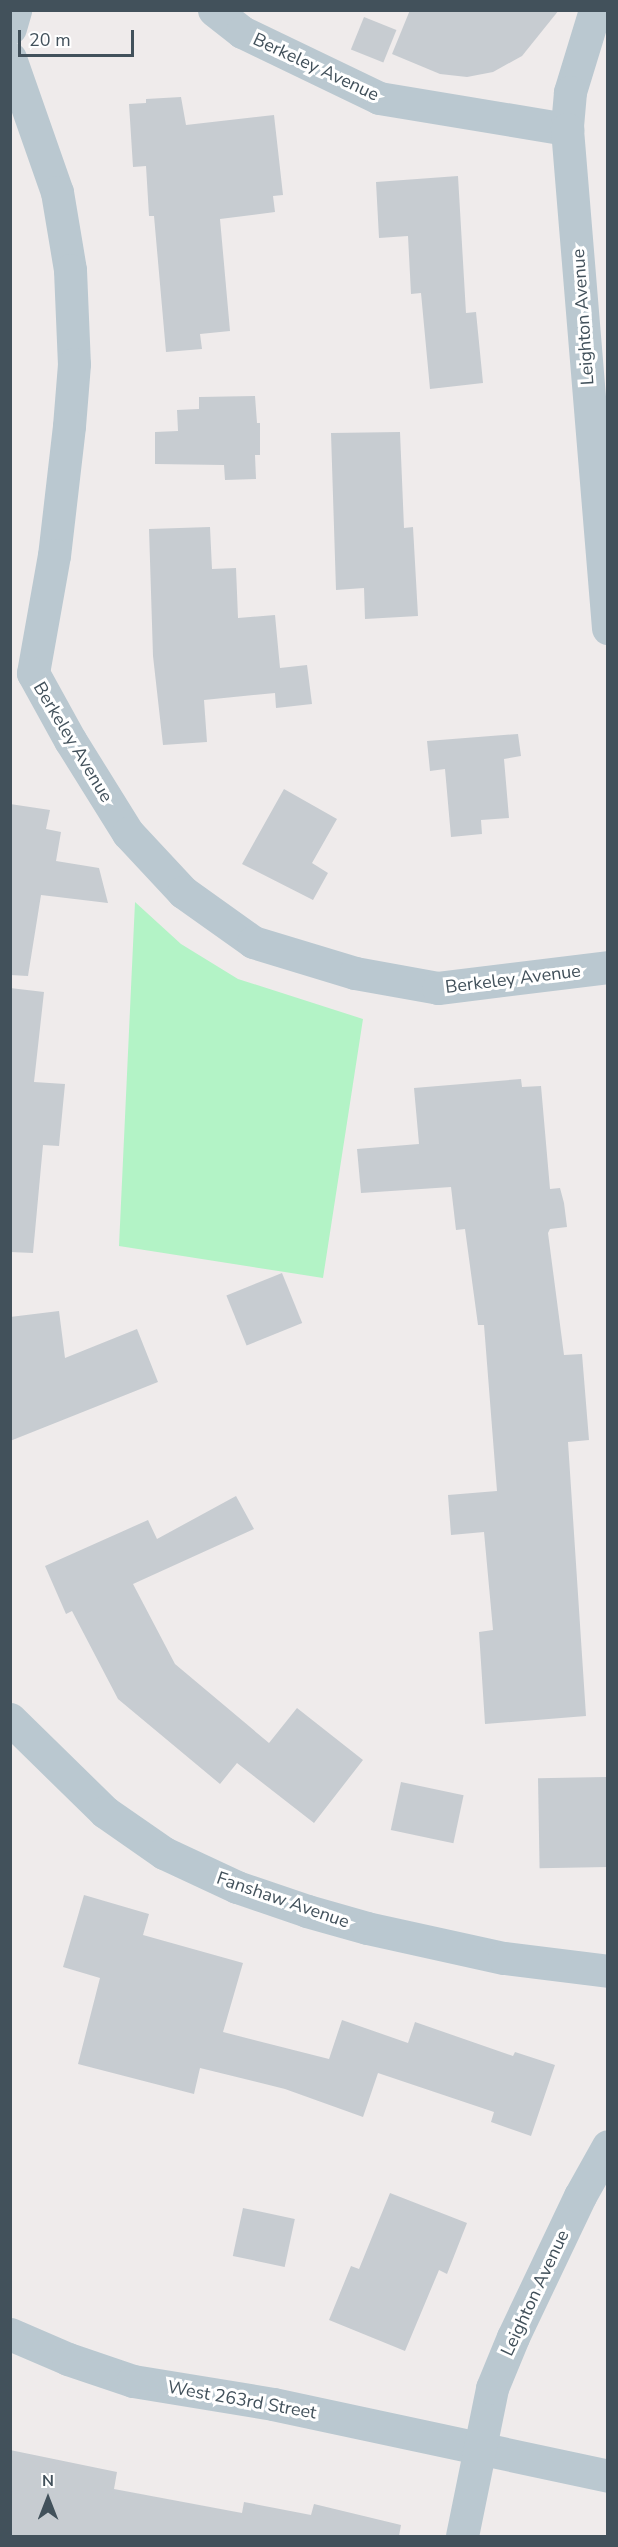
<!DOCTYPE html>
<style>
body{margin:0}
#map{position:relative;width:618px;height:2547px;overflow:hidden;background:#efebeb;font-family:"Nunito Sans",sans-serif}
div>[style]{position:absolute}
.green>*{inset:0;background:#b3f3c6}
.building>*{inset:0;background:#c7ccd1;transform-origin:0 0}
.minor>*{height:33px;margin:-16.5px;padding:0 16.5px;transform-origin:16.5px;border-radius:16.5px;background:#bac8d0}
span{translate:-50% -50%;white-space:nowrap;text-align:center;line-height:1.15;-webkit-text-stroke:6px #fff;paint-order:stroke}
.street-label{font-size:18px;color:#42515b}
.frame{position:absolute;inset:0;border:12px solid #42515b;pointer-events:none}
.north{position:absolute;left:18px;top:2469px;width:60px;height:60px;-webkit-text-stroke:4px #fff;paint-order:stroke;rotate:0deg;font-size:16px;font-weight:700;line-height:24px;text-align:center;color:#42515b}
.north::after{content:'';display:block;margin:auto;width:21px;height:27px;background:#42515b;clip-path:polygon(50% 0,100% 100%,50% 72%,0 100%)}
.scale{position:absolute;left:18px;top:30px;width:116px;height:27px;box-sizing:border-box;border:3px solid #42515b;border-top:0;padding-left:8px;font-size:18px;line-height:21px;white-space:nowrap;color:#42515b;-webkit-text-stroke:4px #fff;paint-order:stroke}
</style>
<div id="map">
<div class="green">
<div style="clip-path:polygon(135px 902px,181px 944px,238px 979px,363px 1019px,323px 1278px,119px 1246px)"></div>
</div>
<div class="building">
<div style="clip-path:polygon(410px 10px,559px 10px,522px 56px,493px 72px,467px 77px,440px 74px,392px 54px)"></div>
<div style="left:364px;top:17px;width:35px;height:35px;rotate:22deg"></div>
<div style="clip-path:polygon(181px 97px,186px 125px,274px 115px,283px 195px,273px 196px,275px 212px,220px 219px,230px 331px,200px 334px,202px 349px,166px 352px,154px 216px,149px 216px,146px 166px,133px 167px,129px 104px,146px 103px,146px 99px)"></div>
<div style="clip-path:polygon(458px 176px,466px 313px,476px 312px,483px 383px,430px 389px,421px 293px,411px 294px,408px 236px,379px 238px,376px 182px)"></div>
<div style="clip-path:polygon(255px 396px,257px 423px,260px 423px,260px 455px,255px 455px,256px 479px,225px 480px,224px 465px,155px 464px,155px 432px,178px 431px,177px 410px,199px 409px,199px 397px)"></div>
<div style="clip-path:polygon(400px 432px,404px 528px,413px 527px,418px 616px,365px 619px,364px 588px,336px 590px,331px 433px)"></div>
<div style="clip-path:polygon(210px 527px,212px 569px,236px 568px,238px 618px,275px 615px,280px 668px,307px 665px,312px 704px,276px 708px,275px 693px,204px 700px,207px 742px,163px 745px,153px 656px,149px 529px)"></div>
<div style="clip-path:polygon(518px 734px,521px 756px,504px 759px,509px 818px,481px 820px,482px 834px,451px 837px,445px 769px,430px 771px,427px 741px)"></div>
<div style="clip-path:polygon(284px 789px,337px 819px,312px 863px,328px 873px,313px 900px,242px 864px)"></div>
<div style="clip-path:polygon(10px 804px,50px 810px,46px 829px,61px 832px,56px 861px,99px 868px,108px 903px,41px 895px,28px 976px,10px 975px)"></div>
<div style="clip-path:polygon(10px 988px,44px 992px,34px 1082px,65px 1084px,59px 1146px,43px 1145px,33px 1253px,10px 1252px)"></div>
<div style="clip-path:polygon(521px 1079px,522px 1087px,541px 1086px,550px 1189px,560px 1188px,564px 1203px,567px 1227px,550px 1229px,548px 1233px,564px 1355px,582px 1354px,589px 1440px,568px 1442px,586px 1716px,485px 1724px,479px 1632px,493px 1630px,484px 1532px,451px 1535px,448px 1495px,497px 1491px,484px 1325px,478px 1325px,465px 1229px,456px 1230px,451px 1187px,361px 1193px,357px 1149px,419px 1144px,414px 1088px)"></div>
<div style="left:282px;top:1273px;width:54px;height:60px;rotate:68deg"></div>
<div style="clip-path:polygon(59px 1311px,65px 1358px,137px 1329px,158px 1382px,10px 1441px,10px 1317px)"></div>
<div style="clip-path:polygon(236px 1496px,254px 1529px,133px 1584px,175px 1664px,269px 1743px,297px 1708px,363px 1760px,314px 1823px,237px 1763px,220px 1784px,118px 1699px,72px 1611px,66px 1614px,45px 1566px,148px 1520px,157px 1539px)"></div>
<div style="left:606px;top:1777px;width:90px;height:68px;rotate:89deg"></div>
<div style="left:401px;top:1782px;width:64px;height:49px;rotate:12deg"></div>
<div style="clip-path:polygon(84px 1895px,149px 1914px,143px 1935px,243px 1963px,223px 2032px,329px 2059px,342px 2020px,408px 2043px,415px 2022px,513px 2056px,515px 2052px,555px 2065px,531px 2136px,491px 2122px,494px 2112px,378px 2073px,363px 2117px,285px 2089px,200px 2068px,194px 2094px,78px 2064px,100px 1978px,63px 1967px)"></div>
<div style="clip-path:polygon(390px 2193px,467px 2223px,447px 2274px,439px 2270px,405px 2351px,329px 2320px,351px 2266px,359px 2269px)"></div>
<div style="left:243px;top:2208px;width:53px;height:49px;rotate:12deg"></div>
<div style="clip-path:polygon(10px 2450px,117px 2472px,114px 2489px,242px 2513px,244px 2502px,311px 2515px,314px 2504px,401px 2525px,399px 2536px,10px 2536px)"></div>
</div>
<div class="minor">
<div style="left:214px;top:10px;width:36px;rotate:38deg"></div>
<div style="left:242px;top:32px;width:152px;rotate:25.7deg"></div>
<div style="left:379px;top:98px;width:191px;rotate:9.4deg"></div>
<div style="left:595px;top:10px;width:86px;rotate:107deg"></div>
<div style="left:570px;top:92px;width:37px;rotate:95deg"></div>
<div style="left:567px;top:129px;width:501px;rotate:85.3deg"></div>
<div style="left:10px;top:28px;width:19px;rotate:-74deg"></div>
<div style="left:10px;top:58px;width:142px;rotate:70.7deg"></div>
<div style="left:57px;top:192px;width:79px;rotate:80.5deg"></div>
<div style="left:70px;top:270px;width:94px;rotate:87.6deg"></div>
<div style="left:74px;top:364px;width:62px;rotate:94.6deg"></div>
<div style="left:69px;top:426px;width:130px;rotate:96.6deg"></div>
<div style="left:54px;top:555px;width:120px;rotate:100.1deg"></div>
<div style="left:33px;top:673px;width:77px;rotate:61.1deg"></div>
<div style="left:70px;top:740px;width:110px;rotate:58.1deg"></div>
<div style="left:128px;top:833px;width:81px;rotate:47deg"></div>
<div style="left:183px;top:892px;width:86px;rotate:35.5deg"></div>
<div style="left:253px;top:942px;width:107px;rotate:16.9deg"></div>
<div style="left:355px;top:973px;width:84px;rotate:10.2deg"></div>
<div style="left:438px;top:988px;width:171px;rotate:-7deg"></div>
<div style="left:10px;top:1719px;width:133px;rotate:44.4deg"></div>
<div style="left:105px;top:1812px;width:72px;rotate:34.8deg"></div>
<div style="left:164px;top:1853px;width:81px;rotate:25deg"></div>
<div style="left:237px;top:1887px;width:74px;rotate:18.9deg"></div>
<div style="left:307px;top:1911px;width:62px;rotate:15.8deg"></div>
<div style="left:367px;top:1928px;width:140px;rotate:12.4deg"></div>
<div style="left:504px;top:1958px;width:105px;rotate:7.1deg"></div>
<div style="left:10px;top:2334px;width:63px;rotate:23.3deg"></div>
<div style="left:68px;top:2359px;width:69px;rotate:18.7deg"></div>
<div style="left:133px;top:2381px;width:142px;rotate:9.3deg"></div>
<div style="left:273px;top:2404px;width:343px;rotate:12.1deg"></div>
<div style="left:462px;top:2536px;width:151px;rotate:-78.5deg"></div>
<div style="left:492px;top:2388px;width:55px;rotate:-67.6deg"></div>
<div style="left:513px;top:2337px;width:156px;rotate:-64.6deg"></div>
<div style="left:580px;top:2196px;width:57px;rotate:-60.8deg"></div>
</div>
<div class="street-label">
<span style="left:316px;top:67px;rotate:25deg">Berkeley Avenue</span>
<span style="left:583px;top:317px;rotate:-94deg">Leighton Avenue</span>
<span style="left:73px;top:742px;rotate:59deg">Berkeley Avenue</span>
<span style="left:513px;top:979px;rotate:-7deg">Berkeley Avenue</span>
<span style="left:283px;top:1900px;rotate:19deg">Fanshaw Avenue</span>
<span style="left:535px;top:2293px;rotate:-65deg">Leighton Avenue</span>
<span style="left:242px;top:2400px;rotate:10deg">West 263rd Street</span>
</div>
<div class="frame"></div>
<div class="north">N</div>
<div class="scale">20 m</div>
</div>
